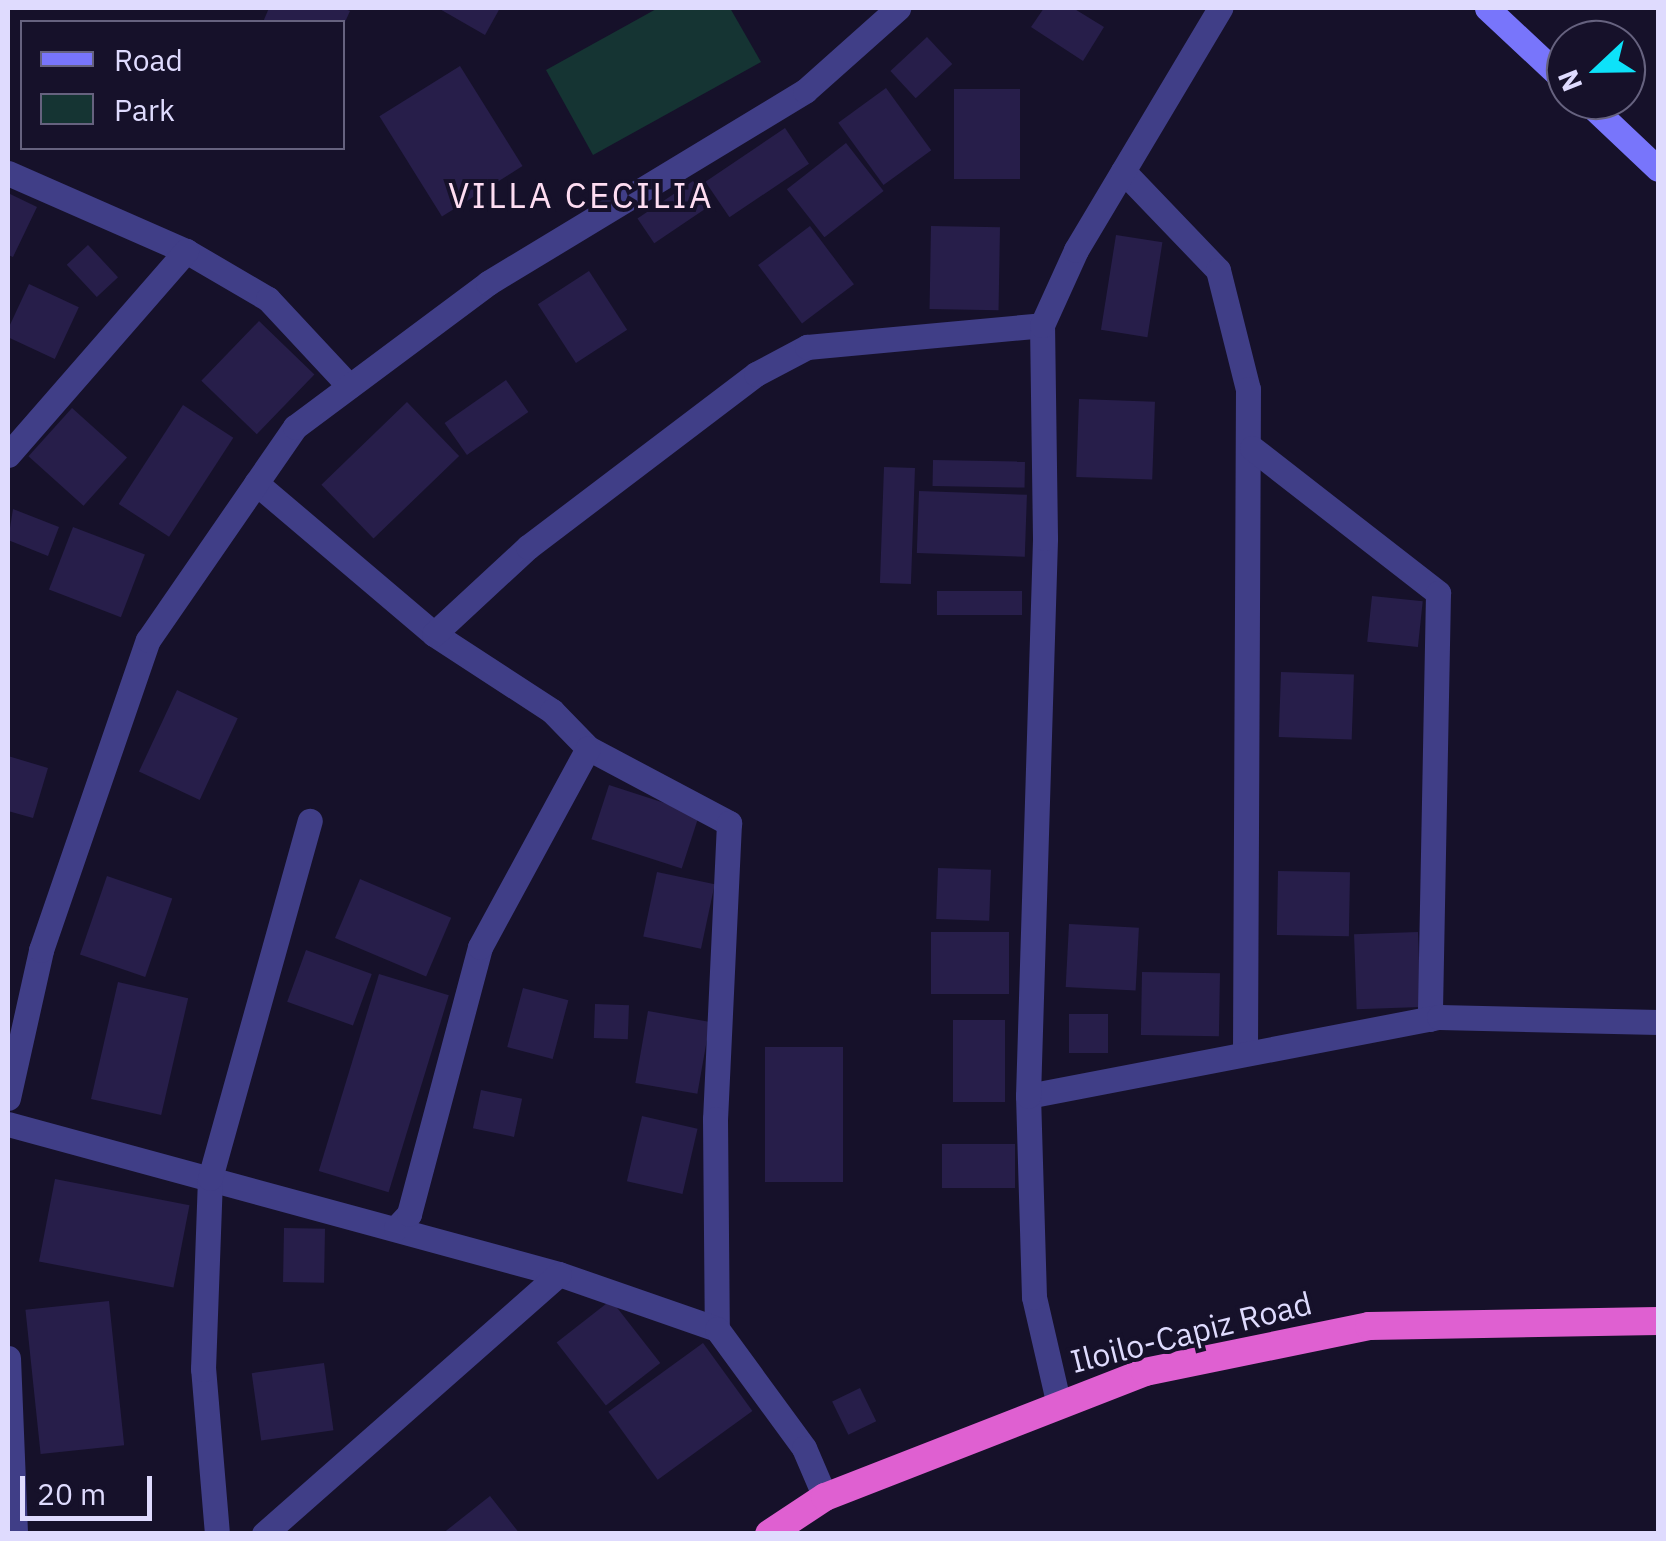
<!DOCTYPE html>
<style>
body{margin:0}
#map{position:relative;width:1666px;height:1541px;overflow:hidden;background:#16112a;font-family:"IBM Plex Sans",sans-serif}
div>[style]{position:absolute}
.green>*{inset:0;background:#153433}
.building>*{inset:0;background:#271e4a;transform-origin:0 0}
.minor>*{height:25px;margin:-12.5px;padding:0 12.5px;transform-origin:12.5px;border-radius:12.5px;background:#403e87}
.secondary>*{height:25px;margin:-12.5px;padding:0 12.5px;transform-origin:12.5px;border-radius:12.5px;background:#7875fb}
.trunk>*{height:28px;margin:-14px;padding:0 14px;transform-origin:14px;border-radius:14px;background:#df60d1}
span{translate:-50% -50%;white-space:nowrap;text-align:center;line-height:1.15;-webkit-text-stroke:8px #16112a;paint-order:stroke}
.street-label{font-size:32px;color:#dfdbfe}
.neighbourhood-label{font-size:35px;color:#feddf2;letter-spacing:2.5px}
.frame{position:absolute;inset:0;border:10px solid #dfdbfe;pointer-events:none}
.legend{position:absolute;left:20px;top:20px;width:325px;height:130px;box-sizing:border-box;background:#16112a;border:2px solid #66627f;margin:0;padding:12px 18px;list-style:none;font-size:30px;color:#dfdbfe}
.legend li{display:flex;align-items:center;gap:20px;height:50px}
.legend b{width:50px;border:2px solid #66627f}
.north{position:absolute;left:1546px;top:20px;width:100px;height:100px;box-sizing:border-box;background:#16112a;border:2px solid #66627f;border-radius:50%;rotate:248deg;font-size:28px;font-weight:700;line-height:40px;text-align:center;color:#dfdbfe}
.north::after{content:'';display:block;margin:auto;width:35px;height:45px;background:#0de2f9;clip-path:polygon(50% 0,100% 100%,50% 72%,0 100%)}
.scale{position:absolute;left:20px;top:1476px;width:132px;height:45px;box-sizing:border-box;border:5px solid #dfdbfe;border-top:0;padding-left:12px;font-size:30px;line-height:35px;white-space:nowrap;color:#dfdbfe;-webkit-text-stroke:8px #16112a;paint-order:stroke}
</style>
<div id="map">
<div class="green">
<div style="clip-path:polygon(658px 8px,730px 8px,761px 62px,593px 155px,546px 70px)"></div>
</div>
<div class="building">
<div style="clip-path:polygon(269px 8px,343px 8px,350px 11px,345px 22px,263px 22px)"></div>
<div style="clip-path:polygon(438px 8px,500px 8px,485px 35px)"></div>
<div style="clip-path:polygon(1044px 8px,1073px 8px,1104px 27px,1083px 61px,1031px 27px)"></div>
<div style="left:927px;top:37px;width:37px;height:50px;rotate:47deg"></div>
<div style="left:460px;top:66px;width:118px;height:95px;rotate:58deg"></div>
<div style="left:886px;top:88px;width:77px;height:59px;rotate:54deg"></div>
<div style="left:1020px;top:89px;width:90px;height:66px;rotate:90deg"></div>
<div style="left:785px;top:128px;width:43px;height:96px;rotate:56deg"></div>
<div style="left:846px;top:143px;width:61px;height:75px;rotate:52deg"></div>
<div style="left:693px;top:181px;width:30px;height:67px;rotate:56deg"></div>
<div style="clip-path:polygon(8px 193px,37px 207px,13px 257px,8px 255px)"></div>
<div style="left:810px;top:226px;width:73px;height:65px;rotate:53deg"></div>
<div style="left:931px;top:226px;width:69px;height:83px;rotate:1deg"></div>
<div style="left:1116px;top:235px;width:47px;height:96px;rotate:9deg"></div>
<div style="left:88px;top:245px;width:44px;height:29px;rotate:47deg"></div>
<div style="left:589px;top:271px;width:70px;height:61px;rotate:57deg"></div>
<div style="left:29px;top:284px;width:55px;height:57px;rotate:25deg"></div>
<div style="left:259px;top:321px;width:77px;height:83px;rotate:44deg"></div>
<div style="left:506px;top:380px;width:39px;height:75px;rotate:55deg"></div>
<div style="left:1079px;top:399px;width:76px;height:78px;rotate:2deg"></div>
<div style="left:407px;top:402px;width:75px;height:119px;rotate:46deg"></div>
<div style="left:183px;top:405px;width:60px;height:118px;rotate:33deg"></div>
<div style="left:72px;top:408px;width:74px;height:65px;rotate:42deg"></div>
<div style="left:933px;top:460px;width:92px;height:26px;rotate:1deg"></div>
<div style="left:884px;top:467px;width:31px;height:116px;rotate:2deg"></div>
<div style="left:919px;top:491px;width:108px;height:62px;rotate:2deg"></div>
<div style="clip-path:polygon(13px 509px,59px 527px,48px 556px,8px 540px)"></div>
<div style="left:73px;top:527px;width:77px;height:67px;rotate:21deg"></div>
<div style="left:937px;top:591px;width:85px;height:24px"></div>
<div style="left:1372px;top:596px;width:51px;height:46px;rotate:6deg"></div>
<div style="left:1281px;top:672px;width:73px;height:65px;rotate:2deg"></div>
<div style="left:177px;top:690px;width:67px;height:90px;rotate:25deg"></div>
<div style="clip-path:polygon(8px 756px,48px 768px,33px 818px,8px 811px)"></div>
<div style="left:609px;top:785px;width:95px;height:57px;rotate:18deg"></div>
<div style="left:938px;top:868px;width:53px;height:51px;rotate:2deg"></div>
<div style="left:1278px;top:871px;width:72px;height:64px;rotate:1deg"></div>
<div style="left:657px;top:872px;width:59px;height:66px;rotate:12deg"></div>
<div style="left:107px;top:876px;width:69px;height:83px;rotate:19deg"></div>
<div style="left:360px;top:879px;width:99px;height:64px;rotate:23deg"></div>
<div style="left:1069px;top:924px;width:70px;height:63px;rotate:3deg"></div>
<div style="left:931px;top:932px;width:78px;height:62px"></div>
<div style="left:1418px;top:932px;width:75px;height:64px;rotate:88deg"></div>
<div style="left:306px;top:950px;width:70px;height:55px;rotate:20deg"></div>
<div style="left:1142px;top:972px;width:78px;height:63px;rotate:1deg"></div>
<div style="left:379px;top:974px;width:73px;height:206px;rotate:17deg"></div>
<div style="left:118px;top:982px;width:72px;height:120px;rotate:13deg"></div>
<div style="left:523px;top:988px;width:47px;height:61px;rotate:15deg"></div>
<div style="left:595px;top:1004px;width:34px;height:34px;rotate:2deg"></div>
<div style="left:648px;top:1011px;width:63px;height:73px;rotate:10deg"></div>
<div style="left:1069px;top:1014px;width:39px;height:39px"></div>
<div style="left:953px;top:1020px;width:52px;height:82px"></div>
<div style="left:843px;top:1047px;width:135px;height:78px;rotate:90deg"></div>
<div style="left:481px;top:1090px;width:42px;height:39px;rotate:12deg"></div>
<div style="left:642px;top:1116px;width:57px;height:67px;rotate:13deg"></div>
<div style="left:1015px;top:1144px;width:44px;height:73px;rotate:90deg"></div>
<div style="left:55px;top:1179px;width:137px;height:84px;rotate:11deg"></div>
<div style="left:284px;top:1228px;width:41px;height:54px;rotate:1deg"></div>
<div style="left:611px;top:1300px;width:80px;height:69px;rotate:52deg"></div>
<div style="left:109px;top:1301px;width:145px;height:84px;rotate:84deg"></div>
<div style="left:703px;top:1343px;width:84px;height:117px;rotate:54deg"></div>
<div style="left:324px;top:1363px;width:68px;height:73px;rotate:82deg"></div>
<div style="left:860px;top:1388px;width:37px;height:31px;rotate:64deg"></div>
<div style="clip-path:polygon(490px 1496px,520px 1534px,442px 1534px)"></div>
</div>
<div class="minor">
<div style="left:1123px;top:171px;width:137px;rotate:46.2deg"></div>
<div style="left:1218px;top:270px;width:123px;rotate:75.9deg"></div>
<div style="left:1248px;top:389px;width:664px;rotate:90.26deg"></div>
<div style="left:8px;top:173px;width:194px;rotate:23.7deg"></div>
<div style="left:186px;top:251px;width:95px;rotate:30.3deg"></div>
<div style="left:268px;top:299px;width:119px;rotate:47deg"></div>
<div style="left:1252px;top:448px;width:236px;rotate:37.9deg"></div>
<div style="left:1438px;top:593px;width:426px;rotate:91.1deg"></div>
<div style="left:8px;top:455px;width:271px;rotate:-48.9deg"></div>
<div style="left:256px;top:483px;width:233px;rotate:40.3deg"></div>
<div style="left:434px;top:634px;width:141px;rotate:33.1deg"></div>
<div style="left:552px;top:711px;width:52px;rotate:45.8deg"></div>
<div style="left:588px;top:748px;width:160px;rotate:28deg"></div>
<div style="left:729px;top:823px;width:296px;rotate:92.7deg"></div>
<div style="left:715px;top:1119px;width:210px;rotate:89.5deg"></div>
<div style="left:434px;top:634px;width:128px;rotate:-42.8deg"></div>
<div style="left:528px;top:547px;width:286px;rotate:-37.2deg"></div>
<div style="left:756px;top:374px;width:58px;rotate:-27.9deg"></div>
<div style="left:807px;top:347px;width:236px;rotate:-5.3deg"></div>
<div style="left:1028px;top:1096px;width:419px;rotate:-10.9deg"></div>
<div style="left:1439px;top:1017px;width:219px;rotate:1.3deg"></div>
<div style="left:8px;top:1098px;width:152px;rotate:-77.4deg"></div>
<div style="left:41px;top:950px;width:328px;rotate:-71deg"></div>
<div style="left:148px;top:640px;width:259px;rotate:-55.4deg"></div>
<div style="left:295px;top:427px;width:241px;rotate:-36.7deg"></div>
<div style="left:488px;top:283px;width:371px;rotate:-31.2deg"></div>
<div style="left:805px;top:91px;width:125px;rotate:-41.7deg"></div>
<div style="left:8px;top:1124px;width:571px;rotate:15.23deg"></div>
<div style="left:559px;top:1274px;width:167px;rotate:19.2deg"></div>
<div style="left:717px;top:1329px;width:147px;rotate:53.8deg"></div>
<div style="left:804px;top:1448px;width:53px;rotate:66.8deg"></div>
<div style="left:396px;top:1228px;width:19px;rotate:-47deg"></div>
<div style="left:409px;top:1214px;width:276px;rotate:-75.1deg"></div>
<div style="left:480px;top:947px;width:226px;rotate:-61.5deg"></div>
<div style="left:8px;top:1358px;width:176px;rotate:87.7deg"></div>
<div style="left:1058px;top:1401px;width:107px;rotate:-103deg"></div>
<div style="left:1034px;top:1297px;width:201px;rotate:-91.7deg"></div>
<div style="left:1028px;top:1096px;width:558px;rotate:-88.25deg"></div>
<div style="left:1045px;top:538px;width:213px;rotate:-90.8deg"></div>
<div style="left:1042px;top:325px;width:82px;rotate:-65.6deg"></div>
<div style="left:1076px;top:250px;width:282px;rotate:-59.2deg"></div>
<div style="left:217px;top:1534px;width:166px;rotate:-94.8deg"></div>
<div style="left:203px;top:1369px;width:191px;rotate:-87.9deg"></div>
<div style="left:210px;top:1178px;width:371px;rotate:-74.4deg"></div>
<div style="left:264px;top:1534px;width:393px;rotate:-41.4deg"></div>
</div>
<div class="secondary">
<div style="left:1487px;top:8px;width:108px;rotate:43.1deg"></div>
<div style="left:1585px;top:100px;width:100px;rotate:43.4deg"></div>
</div>
<div class="trunk">
<div style="left:769px;top:1534px;width:67px;rotate:-33.5deg"></div>
<div style="left:825px;top:1497px;width:344px;rotate:-21.3deg"></div>
<div style="left:1145px;top:1372px;width:229px;rotate:-11.6deg"></div>
<div style="left:1369px;top:1326px;width:289px;rotate:-1deg"></div>
</div>
<div class="street-label">
<span style="left:1191px;top:1332px;rotate:-14deg">Iloilo-Capiz Road</span>
</div>
<div class="neighbourhood-label">
<span style="left:581px;top:195px">VILLA CECILIA</span>
</div>
<div class="frame"></div>
<ul class="legend">
<li><b style="height:12px;background:#7875fb"></b>Road</li>
<li><b style="height:28px;background:#153433"></b>Park</li>
</ul>
<div class="north">N</div>
<div class="scale">20 m</div>
</div>
